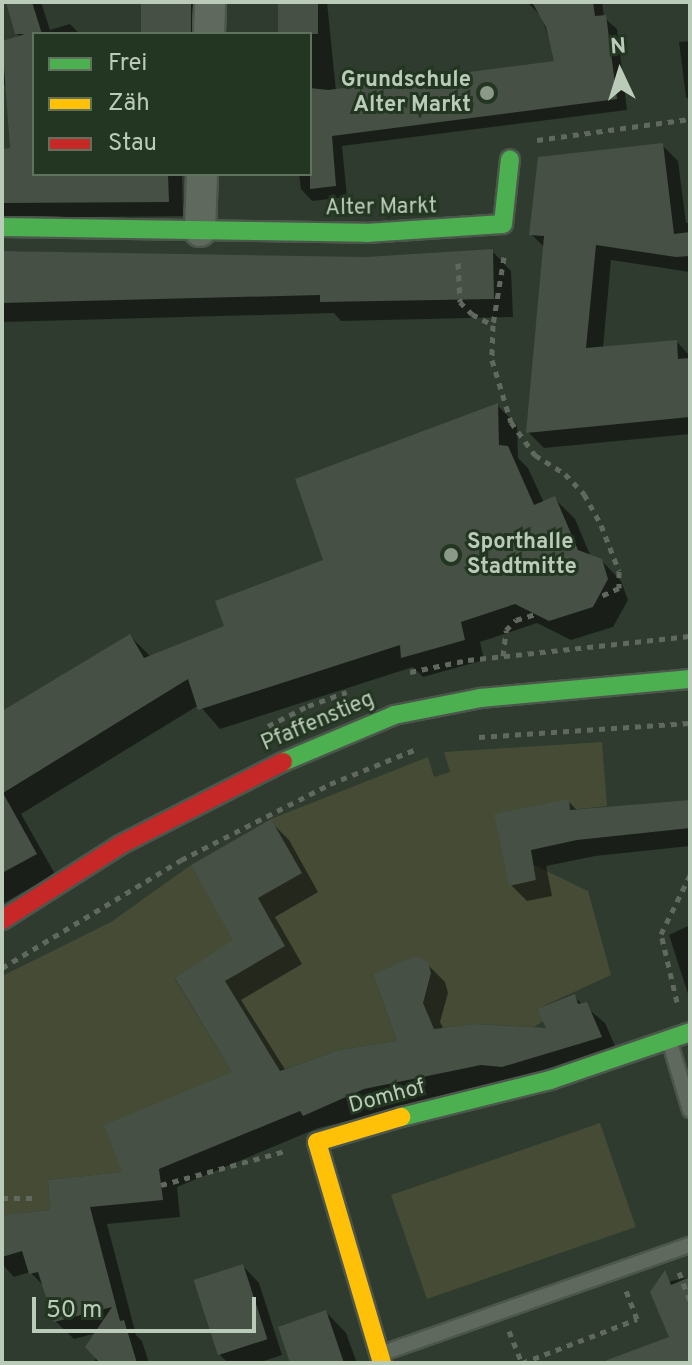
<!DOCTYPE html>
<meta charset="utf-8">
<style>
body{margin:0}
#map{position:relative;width:692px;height:1365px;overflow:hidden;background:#2f3b2e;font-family:Overpass,sans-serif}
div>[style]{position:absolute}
.green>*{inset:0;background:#454b35;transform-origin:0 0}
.shadow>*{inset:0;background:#0007;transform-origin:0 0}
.building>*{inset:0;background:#465045;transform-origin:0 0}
.path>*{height:5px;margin-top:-2.5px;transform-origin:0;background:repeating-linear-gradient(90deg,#61695f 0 6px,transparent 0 12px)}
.roads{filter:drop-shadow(2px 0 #4c564c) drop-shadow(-2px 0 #4c564c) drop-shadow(0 2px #4c564c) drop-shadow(0 -2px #4c564c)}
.lane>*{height:14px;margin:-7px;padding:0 7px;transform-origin:7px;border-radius:7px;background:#60695e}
.street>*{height:30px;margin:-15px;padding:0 15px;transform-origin:15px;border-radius:15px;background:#60695e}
.fast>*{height:18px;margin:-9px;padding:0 9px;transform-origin:9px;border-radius:9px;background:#4caf50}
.slow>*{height:18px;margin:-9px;padding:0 9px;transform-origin:9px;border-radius:9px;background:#ffc107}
.jam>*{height:18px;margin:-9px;padding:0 9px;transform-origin:9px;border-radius:9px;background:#c62828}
.dots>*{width:22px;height:22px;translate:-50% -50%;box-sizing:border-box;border:4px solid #233621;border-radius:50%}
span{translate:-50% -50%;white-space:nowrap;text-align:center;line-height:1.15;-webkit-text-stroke:6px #233621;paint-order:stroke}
.poi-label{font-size:22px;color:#bbcbb9;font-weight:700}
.right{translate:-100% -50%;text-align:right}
.left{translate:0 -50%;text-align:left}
.street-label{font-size:22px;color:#bbcbb9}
.frame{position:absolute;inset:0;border:4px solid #bbcbb9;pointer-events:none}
.legend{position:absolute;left:32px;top:32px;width:280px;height:144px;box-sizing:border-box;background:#233621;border:2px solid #60725e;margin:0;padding:10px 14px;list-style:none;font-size:24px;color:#bbcbb9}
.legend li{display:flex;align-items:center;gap:16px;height:40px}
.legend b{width:40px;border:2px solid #60725e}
.north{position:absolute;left:580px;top:32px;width:80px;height:80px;-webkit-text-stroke:6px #233621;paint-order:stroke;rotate:356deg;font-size:22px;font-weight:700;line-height:32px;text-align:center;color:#bbcbb9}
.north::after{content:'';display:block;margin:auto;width:28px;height:36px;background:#bbcbb9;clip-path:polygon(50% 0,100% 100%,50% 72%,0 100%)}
.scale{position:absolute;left:32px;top:1297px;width:224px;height:36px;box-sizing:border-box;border:4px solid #bbcbb9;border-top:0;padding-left:10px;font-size:24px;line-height:28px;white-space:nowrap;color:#bbcbb9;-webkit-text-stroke:6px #233621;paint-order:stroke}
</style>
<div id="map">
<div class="green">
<div style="clip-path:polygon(602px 742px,607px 806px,570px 810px,569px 800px,495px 814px,509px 885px,536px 880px,534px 865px,588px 891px,611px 975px,537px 1009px,543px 1021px,534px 1027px,475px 1024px,434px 1029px,418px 992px,431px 973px,427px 962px,416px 957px,373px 974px,397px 1041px,339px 1050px,279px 1071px,209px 956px,175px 979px,232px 1072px,122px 1172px,48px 1180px,50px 1210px,2px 1215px,2px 976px,111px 922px,191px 865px,249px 966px,285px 946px,258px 898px,301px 873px,271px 819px,428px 757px,434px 777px,450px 772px,444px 752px)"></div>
<div style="left:600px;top:1123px;width:110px;height:221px;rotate:71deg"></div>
</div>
<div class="shadow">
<div style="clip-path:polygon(2px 2px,41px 2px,50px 30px,70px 24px,80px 34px,34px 34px,34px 174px,182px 174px,183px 216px,2px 218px,2px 151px,13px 150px,8px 88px,2px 82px,2px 43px,19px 38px,8px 2px)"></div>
<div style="left:143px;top:2px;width:63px;height:32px"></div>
<div style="clip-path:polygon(280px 2px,327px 2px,336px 91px,556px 62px,542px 17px,527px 2px,602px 2px,604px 18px,617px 29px,627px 110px,342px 146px,347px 197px,312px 201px,301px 189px,299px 174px,310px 174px,310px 34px,283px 34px)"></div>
<div style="clip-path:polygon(690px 41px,690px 101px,686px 97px,679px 42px)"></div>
<div style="clip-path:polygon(662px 145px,678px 161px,686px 223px,690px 223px,690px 272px,611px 260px,603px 348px,677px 342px,690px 356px,690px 434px,544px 448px,528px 432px,545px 248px,531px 234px)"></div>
<div style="clip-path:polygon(2px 251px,366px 259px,492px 251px,511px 271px,513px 317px,341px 321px,334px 313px,2px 322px)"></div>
<div style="clip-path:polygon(497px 405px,517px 425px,518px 458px,528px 468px,544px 503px,555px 499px,575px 519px,591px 557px,601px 560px,621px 581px,628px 600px,613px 627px,571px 640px,537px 623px,480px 642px,484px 660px,423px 677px,413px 667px,220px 729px,199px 705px,21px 814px,55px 874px,2px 904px,2px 713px,130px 636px,151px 657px,226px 628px,326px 561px)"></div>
<div style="clip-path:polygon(568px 801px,578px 811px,690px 802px,690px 846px,595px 856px,546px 866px,552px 896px,527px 901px,511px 885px,497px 816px)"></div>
<div style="clip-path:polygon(271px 822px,289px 840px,318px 892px,275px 917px,302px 964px,241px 1000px,286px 1071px,400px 1043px,426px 963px,445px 982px,448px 993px,440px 1022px,444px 1030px,549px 1030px,574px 997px,605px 1023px,619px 1055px,318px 1128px,177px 1187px,180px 1217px,107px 1224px,136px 1335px,142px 1341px,149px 1363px,93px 1363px,97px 1357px,96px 1333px,74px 1339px,55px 1321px,45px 1287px,30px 1272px,14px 1277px,2px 1264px,2px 1217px,53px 1212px,125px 1174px,235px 1073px,177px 979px,235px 940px)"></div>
<div style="clip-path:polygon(690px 898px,690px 1000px,669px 935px,688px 926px)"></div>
<div style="clip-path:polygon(243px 1266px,259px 1283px,282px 1355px,258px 1363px,228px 1363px,219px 1354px)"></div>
<div style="clip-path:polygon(690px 1277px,690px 1363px,604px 1363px,672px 1338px,658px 1284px)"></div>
<div style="clip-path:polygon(326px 1312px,346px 1333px,357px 1363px,292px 1363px)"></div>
</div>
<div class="building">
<div style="clip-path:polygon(6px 2px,32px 2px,42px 34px,34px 34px,34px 174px,168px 174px,169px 202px,2px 203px,2px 149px,10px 148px,2px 41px,25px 34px,15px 34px)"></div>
<div style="left:141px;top:2px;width:50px;height:32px"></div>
<div style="left:278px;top:2px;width:40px;height:32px"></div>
<div style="clip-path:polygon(532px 2px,593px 2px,595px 16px,606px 15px,617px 99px,332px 136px,336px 186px,310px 189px,310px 88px,328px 90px,554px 61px,546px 27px)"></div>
<div style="clip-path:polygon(663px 143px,674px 234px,690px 232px,690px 256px,676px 257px,596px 245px,586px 348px,677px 340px,678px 359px,690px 358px,690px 417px,526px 433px,544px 236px,529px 235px,538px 157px)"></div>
<div style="clip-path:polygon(493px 249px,494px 299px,320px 302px,320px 295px,2px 303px,2px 251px,366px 257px)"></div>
<div style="clip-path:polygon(498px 403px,499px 445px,508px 446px,534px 505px,555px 496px,578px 550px,602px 559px,608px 579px,593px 607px,549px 621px,515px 604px,461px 622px,465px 640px,401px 658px,400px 645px,198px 710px,188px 679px,3px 793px,37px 854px,2px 873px,2px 711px,130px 634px,144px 658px,224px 626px,215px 601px,323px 560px,295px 479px)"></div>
<div style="clip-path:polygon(569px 799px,570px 810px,690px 800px,690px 828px,577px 840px,531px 850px,536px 880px,509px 886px,494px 814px)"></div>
<div style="clip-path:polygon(271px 819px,302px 873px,258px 898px,285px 946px,225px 981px,280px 1071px,339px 1050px,397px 1041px,373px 974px,416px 956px,428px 962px,431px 973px,423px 1003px,434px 1029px,475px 1024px,546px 1028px,537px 1009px,575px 994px,578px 1004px,587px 1002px,602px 1037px,502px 1067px,481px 1065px,364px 1089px,303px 1116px,300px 1111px,159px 1169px,163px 1200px,90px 1207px,120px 1321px,124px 1320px,137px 1363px,100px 1363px,85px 1347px,112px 1307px,54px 1322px,38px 1272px,29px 1274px,22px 1251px,2px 1257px,2px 1215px,50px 1210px,48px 1180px,122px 1172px,104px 1125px,232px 1072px,175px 978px,233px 940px,191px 865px)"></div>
<div style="left:243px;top:1264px;width:79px;height:52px;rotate:72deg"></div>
<div style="clip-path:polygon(665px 1270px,671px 1285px,690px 1277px,690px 1363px,607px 1363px,607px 1360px,669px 1337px,650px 1292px)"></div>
<div style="clip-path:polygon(326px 1310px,344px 1363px,290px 1363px,278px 1327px)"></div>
</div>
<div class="path">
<div style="left:537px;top:140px;width:154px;rotate:-7.8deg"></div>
<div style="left:504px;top:257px;width:69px;rotate:99.2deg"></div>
<div style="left:493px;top:325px;width:35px;rotate:92deg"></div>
<div style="left:492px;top:360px;width:65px;rotate:73deg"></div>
<div style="left:511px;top:422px;width:41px;rotate:54deg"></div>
<div style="left:535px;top:455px;width:36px;rotate:32deg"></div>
<div style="left:565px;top:474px;width:28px;rotate:46deg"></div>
<div style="left:584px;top:494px;width:35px;rotate:61deg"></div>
<div style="left:601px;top:525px;width:49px;rotate:68.6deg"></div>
<div style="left:619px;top:571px;width:17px;rotate:90deg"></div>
<div style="left:619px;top:588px;width:22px;rotate:156deg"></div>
<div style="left:458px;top:263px;width:39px;rotate:87deg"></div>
<div style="left:460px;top:302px;width:17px;rotate:45deg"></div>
<div style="left:472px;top:314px;width:24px;rotate:28deg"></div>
<div style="left:503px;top:656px;width:26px;rotate:-83deg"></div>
<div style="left:506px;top:630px;width:14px;rotate:-45deg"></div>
<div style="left:516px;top:620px;width:21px;rotate:-17deg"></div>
<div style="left:410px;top:672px;width:59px;rotate:-11.7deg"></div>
<div style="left:468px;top:660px;width:223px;rotate:-6.2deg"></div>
<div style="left:268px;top:726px;width:45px;rotate:-26.6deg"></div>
<div style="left:308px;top:706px;width:41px;rotate:-19.7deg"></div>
<div style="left:479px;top:737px;width:211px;rotate:-3.8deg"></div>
<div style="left:2px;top:968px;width:209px;rotate:-31.1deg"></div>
<div style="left:181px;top:860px;width:167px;rotate:-27deg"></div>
<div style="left:330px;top:784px;width:91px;rotate:-22deg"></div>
<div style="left:677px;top:1002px;width:70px;rotate:-103.2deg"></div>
<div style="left:661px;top:934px;width:66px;rotate:-63.8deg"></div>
<div style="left:161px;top:1185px;width:129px;rotate:-15.3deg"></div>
<div style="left:2px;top:1198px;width:34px"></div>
<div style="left:679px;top:1272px;width:31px;rotate:69deg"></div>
<div style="left:509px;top:1331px;width:35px;rotate:68deg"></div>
<div style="left:522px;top:1363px;width:123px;rotate:-20.9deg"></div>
<div style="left:637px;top:1319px;width:31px;rotate:-111deg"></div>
</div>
<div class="roads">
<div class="lane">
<div style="left:670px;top:1043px;width:70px;rotate:73.4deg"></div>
<div style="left:383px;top:1353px;width:325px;rotate:-19.4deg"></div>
</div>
<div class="street">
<div style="left:209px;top:34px;width:32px;rotate:-88deg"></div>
<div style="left:200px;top:231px;width:57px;rotate:-88deg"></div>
</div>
<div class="fast">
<div style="left:2px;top:227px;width:364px;rotate:0.9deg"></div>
<div style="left:366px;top:233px;width:137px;rotate:-3.8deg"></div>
<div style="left:503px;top:224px;width:65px;rotate:-83.9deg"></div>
<div style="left:283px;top:762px;width:121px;rotate:-22.9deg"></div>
<div style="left:394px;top:715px;width:89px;rotate:-11.1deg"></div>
<div style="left:481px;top:698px;width:210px;rotate:-5.2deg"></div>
<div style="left:401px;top:1117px;width:154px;rotate:-13.9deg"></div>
<div style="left:550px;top:1080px;width:148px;rotate:-18.9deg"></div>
</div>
<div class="slow">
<div style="left:382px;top:1363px;width:230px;rotate:-106.4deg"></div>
<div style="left:317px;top:1142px;width:88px;rotate:-16.6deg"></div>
</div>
<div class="jam">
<div style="left:2px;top:920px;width:140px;rotate:-32.4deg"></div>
<div style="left:120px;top:845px;width:183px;rotate:-27deg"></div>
</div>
</div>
<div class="dots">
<div style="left:487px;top:93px;background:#8a9988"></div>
<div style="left:451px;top:555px;background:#8a9988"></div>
</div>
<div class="poi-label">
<span class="right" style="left:471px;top:93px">Grundschule<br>Alter Markt</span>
<span class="left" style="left:467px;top:555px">Sporthalle<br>Stadtmitte</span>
</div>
<div class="street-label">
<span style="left:381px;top:208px;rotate:-1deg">Alter Markt</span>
<span style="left:318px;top:722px;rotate:-23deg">Pfaffenstieg</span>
<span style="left:387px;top:1097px;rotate:-15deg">Domhof</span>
</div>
<div class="frame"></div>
<ul class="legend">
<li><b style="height:10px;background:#4caf50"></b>Frei</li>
<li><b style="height:10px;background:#ffc107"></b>Zäh</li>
<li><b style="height:10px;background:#c62828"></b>Stau</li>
</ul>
<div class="north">N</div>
<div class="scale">50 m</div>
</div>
